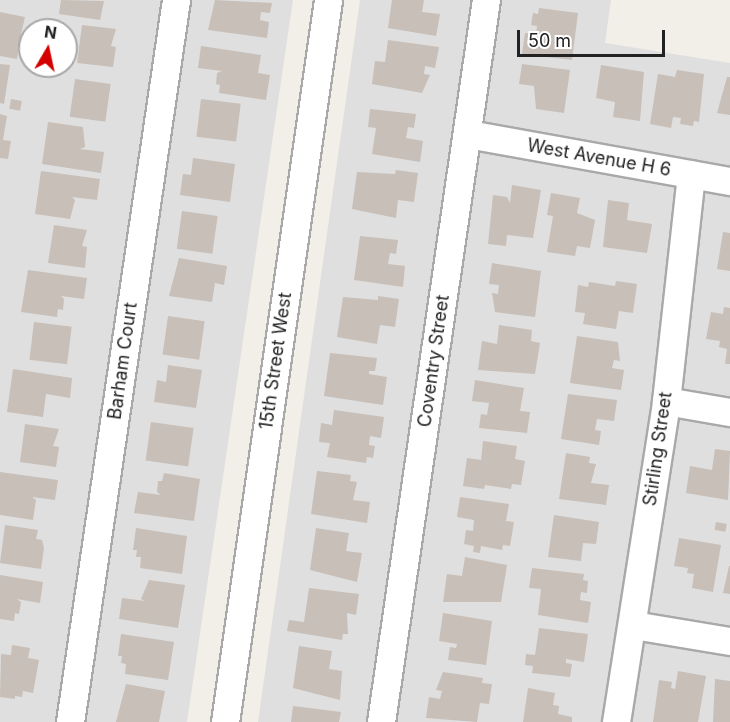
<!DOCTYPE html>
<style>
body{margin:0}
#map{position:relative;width:730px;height:722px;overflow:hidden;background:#f2efe9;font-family:Inter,sans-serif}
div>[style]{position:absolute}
.residential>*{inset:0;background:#e0dfdf}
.building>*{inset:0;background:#c7bfb8;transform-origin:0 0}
.roads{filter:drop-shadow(2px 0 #a9a9a9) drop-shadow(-2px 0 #a9a9a9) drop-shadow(0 2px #a9a9a9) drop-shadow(0 -2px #a9a9a9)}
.minor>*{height:27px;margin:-13.5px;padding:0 13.5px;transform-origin:13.5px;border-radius:13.5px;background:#fff}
span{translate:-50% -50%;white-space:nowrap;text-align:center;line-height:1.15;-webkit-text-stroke:6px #fff;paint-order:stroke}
.street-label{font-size:18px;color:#222}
.north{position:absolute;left:18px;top:18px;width:60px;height:60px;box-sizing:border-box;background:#fff;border:2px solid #a7a7a7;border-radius:50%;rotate:9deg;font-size:16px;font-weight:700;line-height:24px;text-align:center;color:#222}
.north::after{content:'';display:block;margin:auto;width:21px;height:27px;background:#d40000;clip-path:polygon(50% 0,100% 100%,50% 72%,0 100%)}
.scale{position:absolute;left:517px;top:30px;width:148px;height:27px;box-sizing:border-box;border:3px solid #222;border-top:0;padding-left:8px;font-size:18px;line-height:21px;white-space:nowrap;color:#222;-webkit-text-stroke:4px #fff;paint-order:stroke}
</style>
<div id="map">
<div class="residential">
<div style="clip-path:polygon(evenodd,0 0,293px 0,187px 722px,0 722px,0 0,30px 30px,66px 30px,66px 66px,30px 66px,30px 30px)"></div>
<div style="clip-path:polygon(360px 0,611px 0,605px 43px,730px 63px,730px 722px,258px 722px)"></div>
</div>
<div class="building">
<div style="clip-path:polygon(61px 0,104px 1px,100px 20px,59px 14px)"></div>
<div style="clip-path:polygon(215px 0,272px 3px,270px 13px,261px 12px,260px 20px,269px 22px,267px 38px,208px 30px)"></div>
<div style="clip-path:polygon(392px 0,424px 0,422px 12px,440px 14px,436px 36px,388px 28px)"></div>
<div style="clip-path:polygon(539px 8px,578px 13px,572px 60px,522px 54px,525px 33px,536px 34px,537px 26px,531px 25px,533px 13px,538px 14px)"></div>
<div style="clip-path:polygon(0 12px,25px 17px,21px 34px,30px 36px,29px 48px,19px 46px,17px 59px,0 56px)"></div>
<div style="clip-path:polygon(82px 25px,116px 29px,111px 46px,116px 47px,113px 67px,77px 63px)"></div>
<div style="clip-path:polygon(388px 40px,439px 47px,435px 68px,425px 66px,424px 74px,430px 75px,422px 93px,372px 84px,375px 61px,385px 62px)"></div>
<div style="clip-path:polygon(201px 46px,261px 55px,258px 73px,270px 75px,266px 100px,219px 93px,220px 85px,216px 84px,217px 73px,222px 71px,198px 68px)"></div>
<div style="clip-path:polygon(0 64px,10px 65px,4px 104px,0 103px)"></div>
<div style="clip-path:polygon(522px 64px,570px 70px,564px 113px,536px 109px,534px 86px,519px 84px)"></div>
<div style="clip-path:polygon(601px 65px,644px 72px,640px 121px,613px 117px,615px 102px,596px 98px)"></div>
<div style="clip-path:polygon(677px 70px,704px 74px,699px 122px,694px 121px,693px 126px,680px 124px,681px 118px,673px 117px,671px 128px,650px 124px,658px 74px,675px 77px)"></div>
<div style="clip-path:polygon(727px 77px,730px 77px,730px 115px,717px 113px)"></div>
<div style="left:75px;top:79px;width:36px;height:38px;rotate:8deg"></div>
<div style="left:11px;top:99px;width:11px;height:10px;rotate:10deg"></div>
<div style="left:201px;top:99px;width:40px;height:38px;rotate:7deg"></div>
<div style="clip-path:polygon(370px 109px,416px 114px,414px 128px,408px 127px,406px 138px,423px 141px,420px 162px,372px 154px,376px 128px,368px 127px)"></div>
<div style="clip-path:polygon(0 114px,7px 116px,3px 140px,11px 141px,8px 159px,0 158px)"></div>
<div style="clip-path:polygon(48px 122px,83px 127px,85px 147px,80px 149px,104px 152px,101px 173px,42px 164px)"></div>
<div style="clip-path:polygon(193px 158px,235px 164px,230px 202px,180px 195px,183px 174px,191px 175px)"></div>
<div style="clip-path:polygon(396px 170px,418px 173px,414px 202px,398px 200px,396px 218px,352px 209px,357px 172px,395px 174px)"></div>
<div style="clip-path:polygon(41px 171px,100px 179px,97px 200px,72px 197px,75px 200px,70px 219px,35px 214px)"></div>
<div style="clip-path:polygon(512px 185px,541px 190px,533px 238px,507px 235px,506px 246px,488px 244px,493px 195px,507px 197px,510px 203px)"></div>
<div style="clip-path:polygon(551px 193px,580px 198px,577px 213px,595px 220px,590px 248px,577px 246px,575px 256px,547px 252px,553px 216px,547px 215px)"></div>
<div style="clip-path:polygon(608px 200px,629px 203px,627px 220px,652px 224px,647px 253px,603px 247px)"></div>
<div style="left:182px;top:211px;width:36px;height:38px;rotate:8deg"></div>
<div style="clip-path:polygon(54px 225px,87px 230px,82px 246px,87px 247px,85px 268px,48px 263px)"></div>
<div style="clip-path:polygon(723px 232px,730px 233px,730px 271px,717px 269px)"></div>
<div style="clip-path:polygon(360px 236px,398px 240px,396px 254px,390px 253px,388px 264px,405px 266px,403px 287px,354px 280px)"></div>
<div style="clip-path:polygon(179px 258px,227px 266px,224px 285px,215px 283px,212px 302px,169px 296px)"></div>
<div style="clip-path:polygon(492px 263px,541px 271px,535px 317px,495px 312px,492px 293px,498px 294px,499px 285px,489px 284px)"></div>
<div style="clip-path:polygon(28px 270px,87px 278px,84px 299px,61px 296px,64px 299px,63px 310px,58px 309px,57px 317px,21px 312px)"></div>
<div style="clip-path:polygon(616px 281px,637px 284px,633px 313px,619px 311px,616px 329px,583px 324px,585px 313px,575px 312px,578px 285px,588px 287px,589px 282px,615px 286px)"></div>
<div style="clip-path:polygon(378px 296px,399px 299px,395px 327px,380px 325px,377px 344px,337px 337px,343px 297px,378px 300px)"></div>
<div style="clip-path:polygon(724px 307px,730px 308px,730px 364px,725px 364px,727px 349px,719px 347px,720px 341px,706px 339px,711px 312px,723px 314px)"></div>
<div style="left:168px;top:316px;width:37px;height:39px;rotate:8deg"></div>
<div style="left:34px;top:322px;width:38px;height:38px;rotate:7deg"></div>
<div style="clip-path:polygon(499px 325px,532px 330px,531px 341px,540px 343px,535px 374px,478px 370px,482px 341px,497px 344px)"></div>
<div style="clip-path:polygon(577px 336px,618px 342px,620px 361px,614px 360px,612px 368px,624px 370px,621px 390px,570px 383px)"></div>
<div style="clip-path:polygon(330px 353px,377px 358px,375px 371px,369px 371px,369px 374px,387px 377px,383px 405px,324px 396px)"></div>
<div style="clip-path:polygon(168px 365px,202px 370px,196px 408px,154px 402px,157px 380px,166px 382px)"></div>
<div style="clip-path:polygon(13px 369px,72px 378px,70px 398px,46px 394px,43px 417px,7px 412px)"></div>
<div style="clip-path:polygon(475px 380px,524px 388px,520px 411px,530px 412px,527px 433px,479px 428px,481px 414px,487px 415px,489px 403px,472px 401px)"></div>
<div style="clip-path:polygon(568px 394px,617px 400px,614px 421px,597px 419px,595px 430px,601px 431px,599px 445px,561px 439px)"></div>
<div style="clip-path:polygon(334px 410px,384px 417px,381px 438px,370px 436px,369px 445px,375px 446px,373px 458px,367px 457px,366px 463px,327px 457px,330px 443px,319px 442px,321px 423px,332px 425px)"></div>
<div style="left:151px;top:422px;width:43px;height:39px;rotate:8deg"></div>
<div style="clip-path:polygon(25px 424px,59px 429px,53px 446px,59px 447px,56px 467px,20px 462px)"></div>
<div style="clip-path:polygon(483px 441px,517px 446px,515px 459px,525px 461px,521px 485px,512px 484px,511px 489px,485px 485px,484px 489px,463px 486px,467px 458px,481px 460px)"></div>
<div style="clip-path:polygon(715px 449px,730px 451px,728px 500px,686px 493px,690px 466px,712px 470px)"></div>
<div style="clip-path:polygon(566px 453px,590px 457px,589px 463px,596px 464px,591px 483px,609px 485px,606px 505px,559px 499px)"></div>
<div style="clip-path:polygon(317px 471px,351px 475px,350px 481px,357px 482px,353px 500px,370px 502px,367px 523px,311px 514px)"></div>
<div style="clip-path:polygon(0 472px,58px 480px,55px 500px,32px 497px,36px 500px,33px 520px,0 515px)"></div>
<div style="clip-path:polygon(164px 473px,200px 479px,194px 521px,134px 513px,138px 492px,161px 495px,157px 492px,158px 481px,162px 481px)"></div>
<div style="clip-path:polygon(460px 497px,509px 504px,506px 521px,514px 522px,510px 546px,503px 545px,502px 550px,481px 546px,480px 553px,473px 552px,474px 546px,464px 544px,466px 530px,473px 531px,474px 520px,457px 517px)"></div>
<div style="clip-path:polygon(554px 515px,599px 522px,596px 544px,583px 543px,581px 561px,548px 557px)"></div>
<div style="left:716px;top:522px;width:11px;height:8px;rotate:10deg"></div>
<div style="clip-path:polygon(5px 525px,38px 530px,36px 539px,42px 540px,44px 548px,41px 569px,0 563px)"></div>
<div style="clip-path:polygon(136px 528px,187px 536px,182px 574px,140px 568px,141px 557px,136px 557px,137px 550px,133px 550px)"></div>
<div style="clip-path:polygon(316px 528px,349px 533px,346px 551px,362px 553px,357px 582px,310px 570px)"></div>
<div style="clip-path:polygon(679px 538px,721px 545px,713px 592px,692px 588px,694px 574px,687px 573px,688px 568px,674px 566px)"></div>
<div style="clip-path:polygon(465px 557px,507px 565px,501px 602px,443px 602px,447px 574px,462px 576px)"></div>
<div style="clip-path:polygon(729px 566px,730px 566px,730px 594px,723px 593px)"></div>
<div style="clip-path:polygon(532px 568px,584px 574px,583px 580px,588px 581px,587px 593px,581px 592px,580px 600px,591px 602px,588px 623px,538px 615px,541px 589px,529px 588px)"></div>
<div style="clip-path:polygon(0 575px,43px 582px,40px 603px,17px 599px,21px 602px,19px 614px,15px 613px,14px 621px,0 619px)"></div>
<div style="clip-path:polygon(149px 580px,185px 585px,178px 628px,119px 619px,122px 598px,145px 601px,141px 599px)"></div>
<div style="clip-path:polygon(309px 588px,359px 594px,356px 615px,347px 613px,348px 634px,343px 634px,342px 640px,287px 631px,289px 620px,304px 622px)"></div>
<div style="clip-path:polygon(443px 613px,492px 621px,486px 665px,448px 660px,450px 647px,456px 648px,457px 644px,439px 641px)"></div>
<div style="clip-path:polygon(539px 628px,588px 634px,584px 662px,566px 659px,566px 663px,572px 664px,570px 677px,532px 673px,533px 666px,525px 665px,526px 654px,535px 655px)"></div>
<div style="clip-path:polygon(121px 634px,174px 642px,168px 680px,125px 674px,126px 664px,121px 663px,122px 656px,118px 656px)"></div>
<div style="clip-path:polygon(12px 645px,30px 648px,28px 658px,39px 660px,33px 693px,23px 691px,22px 697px,15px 696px,15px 699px,0 697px,1px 654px,11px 655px)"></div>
<div style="clip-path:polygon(299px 646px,332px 651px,329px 669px,342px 671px,340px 700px,293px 688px)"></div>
<div style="clip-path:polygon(678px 671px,706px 676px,698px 722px,653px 722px,659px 680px,672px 682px,671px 688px,675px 689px)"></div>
<div style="clip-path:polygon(443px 672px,483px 678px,482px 683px,492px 684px,489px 704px,480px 703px,477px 722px,426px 718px,429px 697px,440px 699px,442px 691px,436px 690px)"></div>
<div style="clip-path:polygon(715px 679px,730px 681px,730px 722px,713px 722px)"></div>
<div style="clip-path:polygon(126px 684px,165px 691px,159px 722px,116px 722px)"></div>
<div style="clip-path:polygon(528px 688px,555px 693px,553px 705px,559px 706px,558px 714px,572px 717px,572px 722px,523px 722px)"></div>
<div style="clip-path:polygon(293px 706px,341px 712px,339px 722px,291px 722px)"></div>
</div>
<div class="roads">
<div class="minor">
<div style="left:468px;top:134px;width:266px;rotate:10.2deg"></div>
<div style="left:666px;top:401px;width:65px;rotate:9.8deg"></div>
<div style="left:633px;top:625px;width:98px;rotate:9.4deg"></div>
<div style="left:70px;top:722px;width:730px;rotate:-81.65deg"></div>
<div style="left:225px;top:722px;width:729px;rotate:-81.88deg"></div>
<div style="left:381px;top:722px;width:730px;rotate:-81.73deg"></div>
<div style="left:616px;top:722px;width:325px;rotate:-81.1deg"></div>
<div style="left:666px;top:401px;width:228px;rotate:-83.7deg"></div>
</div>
</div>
<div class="street-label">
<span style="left:599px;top:158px;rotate:10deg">West Avenue H 6</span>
<span style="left:123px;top:361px;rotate:-82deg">Barham Court</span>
<span style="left:276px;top:361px;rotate:-82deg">15th Street West</span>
<span style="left:434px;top:361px;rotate:-82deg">Coventry Street</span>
<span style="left:658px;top:449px;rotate:-82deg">Stirling Street</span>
</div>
<div class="north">N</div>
<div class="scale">50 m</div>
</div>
